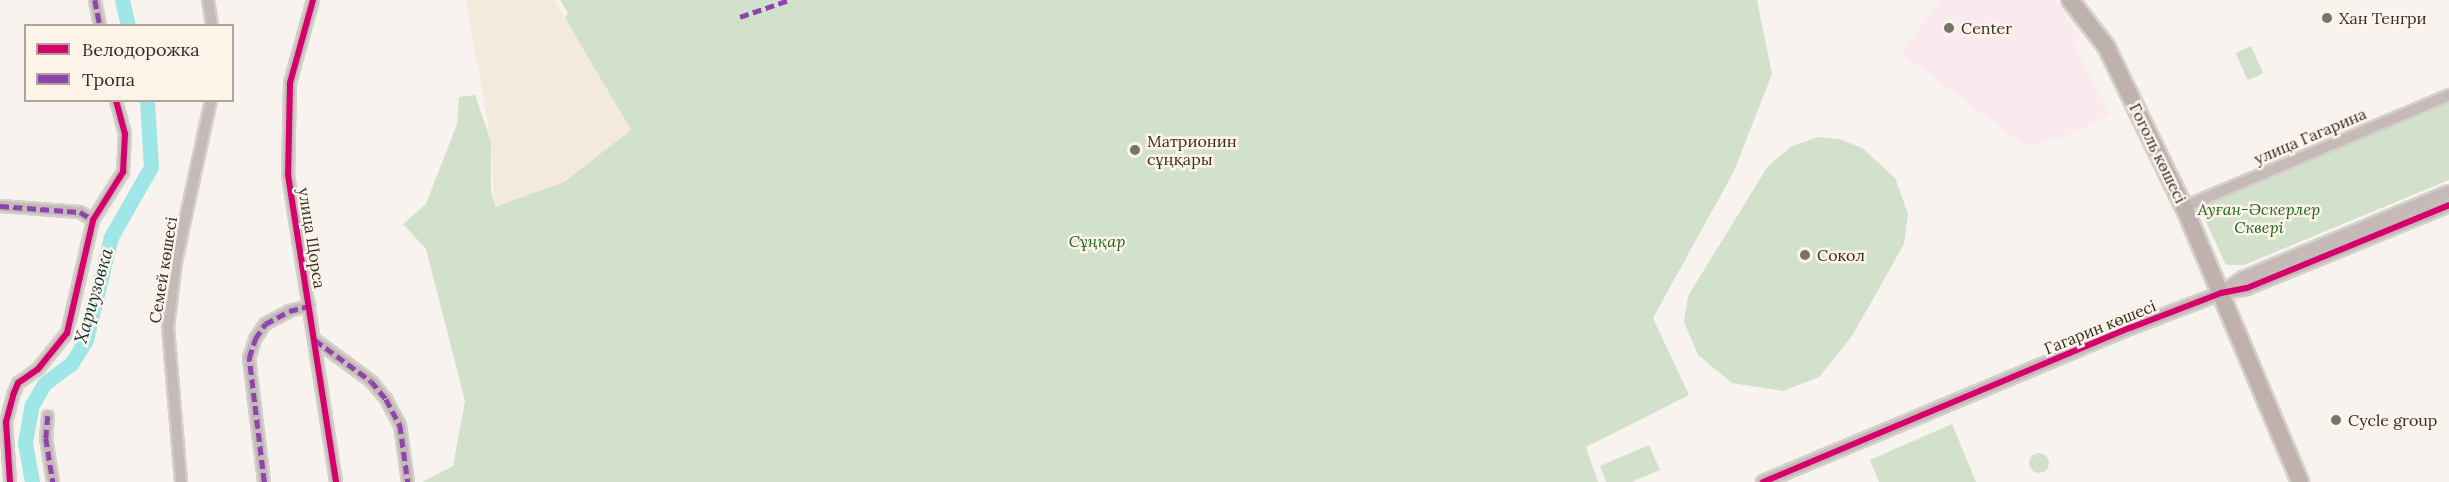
<!DOCTYPE html>
<meta charset="utf-8">
<style>
body{margin:0}
#map{position:relative;width:2449px;height:482px;overflow:hidden;background:#f8f3ee;font-family:Lora,serif}
div>[style]{position:absolute}
.commercial>*{inset:0;background:#faeaef}
.industrial>*{inset:0;background:#f4e9dd}
.green>*{inset:0;background:#d1e1cb;transform-origin:0 0}
.round{border-radius:50%}
.river>*{height:15px;margin:-7.5px;padding:0 7.5px;transform-origin:7.5px;border-radius:7.5px;background:#9fe6e6}
.roads{filter:drop-shadow(2px 0 #d4d0cb) drop-shadow(-2px 0 #d4d0cb) drop-shadow(0 2px #d4d0cb) drop-shadow(0 -2px #d4d0cb)}
.minor>*{height:10px;margin:-5px;padding:0 5px;transform-origin:5px;border-radius:5px;background:#c6bab8}
.tertiary>*{height:12px;margin:-6px;padding:0 6px;transform-origin:6px;border-radius:6px;background:#c6bab8}
.primary>*{height:16px;margin:-8px;padding:0 8px;transform-origin:8px;border-radius:8px;background:#bfb2ae}
.quiet>*{height:4.5px;margin-top:-2.25px;transform-origin:0;background:repeating-linear-gradient(90deg,#8e44ad 0 9px,transparent 0 13.5px)}
.cycleway>*{height:6px;margin:-3px;padding:0 3px;transform-origin:3px;border-radius:3px;background:#d6006c}
.dots>*{width:16px;height:16px;translate:-50% -50%;box-sizing:border-box;border:3px solid #fdf3e9;border-radius:50%}
span{translate:-50% -50%;white-space:nowrap;text-align:center;line-height:1.15;-webkit-text-stroke:5px #fdf3e9;paint-order:stroke}
.poi-label{font-size:16px;color:#342e28}
.left{translate:0 -50%;text-align:left}
.street-label{font-size:16px;color:#342e28}
.park-label{font-size:16px;color:#1a641d;font-style:italic}
.water-label{font-size:18px;color:#013637;font-style:italic}
.legend{position:absolute;left:24px;top:24px;width:210px;height:78px;box-sizing:border-box;background:#fdf3e9;border:2px solid #ada49c;margin:0;padding:8px 10px;list-style:none;font-size:18px;color:#342e28}
.legend li{display:flex;align-items:center;gap:12px;height:30px}
.legend b{width:30px;border:2px solid #ada49c}
</style>
<div id="map">
<div class="commercial">
<div style="clip-path:polygon(1940px 0,2055px 0,2081px 37px,2073px 42px,2111px 115px,2061px 138px,2025px 146px,1901px 53px)"></div>
</div>
<div class="industrial">
<div style="clip-path:polygon(466px 0,555px 0,631px 130px,564px 182px,494px 207px,491px 141px)"></div>
</div>
<div class="green">
<div style="clip-path:polygon(560px 0,1757px 0,1772px 74px,1734px 171px,1653px 318px,1689px 395px,1586px 447px,1598px 482px,422px 482px,453px 466px,465px 401px,426px 249px,403px 224px,426px 204px,457px 124px,459px 97px,475px 95px,491px 141px,491px 190px,495px 207px,564px 182px,631px 130px,565px 18px,568px 13px)"></div>
<div style="left:2251px;top:46px;width:30px;height:17px;rotate:66deg"></div>
<div style="clip-path:polygon(2449px 101px,2449px 180px,2244px 265px,2226px 265px,2200px 209px,2220px 195px)"></div>
<div style="clip-path:polygon(1818px 137px,1839px 139px,1862px 148px,1895px 178px,1908px 214px,1904px 244px,1852px 336px,1819px 377px,1783px 391px,1732px 383px,1698px 355px,1684px 322px,1688px 296px,1768px 166px,1792px 146px)"></div>
<div style="clip-path:polygon(1952px 424px,1976px 482px,1879px 482px,1870px 460px)"></div>
<div style="clip-path:polygon(1649px 445px,1660px 470px,1631px 482px,1606px 482px,1600px 466px)"></div>
<div class="round" style="left:2029px;top:453px;width:20px;height:20px"></div>
</div>
<div class="river">
<div style="left:122px;top:0;width:27px;rotate:77deg"></div>
<div style="left:32px;top:482px;width:40px;rotate:-100deg"></div>
<div style="left:25px;top:443px;width:39px;rotate:-80deg"></div>
<div style="left:32px;top:405px;width:24px;rotate:-60deg"></div>
<div style="left:44px;top:384px;width:34px;rotate:-37deg"></div>
<div style="left:71px;top:364px;width:28px;rotate:-58deg"></div>
<div style="left:86px;top:340px;width:106px;rotate:-76.4deg"></div>
<div style="left:111px;top:237px;width:81px;rotate:-60.3deg"></div>
<div style="left:151px;top:167px;width:67px;rotate:-93.4deg"></div>
</div>
<div class="roads">
<div class="minor">
<div style="left:95px;top:0;width:26px;rotate:79deg"></div>
<div style="left:208px;top:0;width:26px;rotate:81deg"></div>
<div style="left:313px;top:0;width:86px;rotate:105.5deg"></div>
<div style="left:290px;top:83px;width:92px;rotate:91.2deg"></div>
<div style="left:288px;top:175px;width:311px;rotate:81.1deg"></div>
<div style="left:0;top:206px;width:80px;rotate:4.3deg"></div>
<div style="left:80px;top:212px;width:15px;rotate:32deg"></div>
<div style="left:2184px;top:207px;width:288px;rotate:-22.9deg"></div>
<div style="left:315px;top:340px;width:69px;rotate:36.2deg"></div>
<div style="left:371px;top:381px;width:23px;rotate:50deg"></div>
<div style="left:386px;top:399px;width:30px;rotate:62deg"></div>
<div style="left:400px;top:425px;width:58px;rotate:82deg"></div>
<div style="left:48px;top:416px;width:22px;rotate:95deg"></div>
<div style="left:46px;top:438px;width:45px;rotate:81deg"></div>
<div style="left:10px;top:482px;width:60px;rotate:-93.8deg"></div>
<div style="left:6px;top:422px;width:28px;rotate:-75deg"></div>
<div style="left:13px;top:395px;width:13px;rotate:-67deg"></div>
<div style="left:18px;top:383px;width:24px;rotate:-35deg"></div>
<div style="left:38px;top:369px;width:46px;rotate:-51.1deg"></div>
<div style="left:67px;top:333px;width:116px;rotate:-77deg"></div>
<div style="left:93px;top:220px;width:57px;rotate:-58deg"></div>
<div style="left:123px;top:172px;width:38px;rotate:-87deg"></div>
<div style="left:125px;top:134px;width:35px;rotate:-105deg"></div>
<div style="left:181px;top:482px;width:156px;rotate:-94.8deg"></div>
<div style="left:168px;top:327px;width:65px;rotate:-83deg"></div>
<div style="left:176px;top:262px;width:166px;rotate:-77.8deg"></div>
<div style="left:264px;top:482px;width:125px;rotate:-96.9deg"></div>
<div style="left:249px;top:358px;width:20px;rotate:-72deg"></div>
<div style="left:255px;top:339px;width:18px;rotate:-56deg"></div>
<div style="left:265px;top:324px;width:27px;rotate:-28deg"></div>
<div style="left:289px;top:311px;width:21px;rotate:-14deg"></div>
</div>
<div class="tertiary">
<div style="left:2227px;top:289px;width:19px;rotate:-35deg"></div>
<div style="left:2243px;top:278px;width:223px;rotate:-22.7deg"></div>
<div style="left:1763px;top:482px;width:398px;rotate:-22.8deg"></div>
<div style="left:2130px;top:328px;width:97px;rotate:-21deg"></div>
<div style="left:2221px;top:293px;width:26px;rotate:-11deg"></div>
<div style="left:2247px;top:288px;width:218px;rotate:-22.3deg"></div>
</div>
<div class="primary">
<div style="left:2070px;top:0;width:58px;rotate:52deg"></div>
<div style="left:2106px;top:46px;width:179px;rotate:64.2deg"></div>
<div style="left:2184px;top:207px;width:298px;rotate:67.1deg"></div>
</div>
</div>
<div class="quiet">
<div style="left:95px;top:0;width:26px;rotate:79deg"></div>
<div style="left:740px;top:17px;width:52px;rotate:-19.1deg"></div>
<div style="left:0;top:206px;width:80px;rotate:4.3deg"></div>
<div style="left:80px;top:212px;width:15px;rotate:32deg"></div>
<div style="left:315px;top:340px;width:69px;rotate:36.2deg"></div>
<div style="left:371px;top:381px;width:23px;rotate:50deg"></div>
<div style="left:386px;top:399px;width:30px;rotate:62deg"></div>
<div style="left:400px;top:425px;width:58px;rotate:82deg"></div>
<div style="left:48px;top:416px;width:22px;rotate:95deg"></div>
<div style="left:46px;top:438px;width:45px;rotate:81deg"></div>
<div style="left:264px;top:482px;width:125px;rotate:-96.9deg"></div>
<div style="left:249px;top:358px;width:20px;rotate:-72deg"></div>
<div style="left:255px;top:339px;width:18px;rotate:-56deg"></div>
<div style="left:265px;top:324px;width:27px;rotate:-28deg"></div>
<div style="left:289px;top:311px;width:21px;rotate:-14deg"></div>
</div>
<div class="cycleway">
<div style="left:313px;top:0;width:86px;rotate:105.5deg"></div>
<div style="left:290px;top:83px;width:92px;rotate:91.2deg"></div>
<div style="left:288px;top:175px;width:311px;rotate:81.1deg"></div>
<div style="left:10px;top:482px;width:60px;rotate:-93.8deg"></div>
<div style="left:6px;top:422px;width:28px;rotate:-75deg"></div>
<div style="left:13px;top:395px;width:13px;rotate:-67deg"></div>
<div style="left:18px;top:383px;width:24px;rotate:-35deg"></div>
<div style="left:38px;top:369px;width:46px;rotate:-51.1deg"></div>
<div style="left:67px;top:333px;width:116px;rotate:-77deg"></div>
<div style="left:93px;top:220px;width:57px;rotate:-58deg"></div>
<div style="left:123px;top:172px;width:38px;rotate:-87deg"></div>
<div style="left:125px;top:134px;width:35px;rotate:-105deg"></div>
<div style="left:1763px;top:482px;width:398px;rotate:-22.8deg"></div>
<div style="left:2130px;top:328px;width:97px;rotate:-21deg"></div>
<div style="left:2221px;top:293px;width:26px;rotate:-11deg"></div>
<div style="left:2247px;top:288px;width:218px;rotate:-22.3deg"></div>
</div>
<div class="dots">
<div style="left:2327px;top:18px;background:#79736d"></div>
<div style="left:1949px;top:28px;background:#79736d"></div>
<div style="left:1135px;top:150px;background:#79736d"></div>
<div style="left:1805px;top:255px;background:#79736d"></div>
<div style="left:2336px;top:420px;background:#79736d"></div>
</div>
<div class="poi-label">
<span class="left" style="left:2339px;top:18px">Хан Тенгри</span>
<span class="left" style="left:1961px;top:28px">Center</span>
<span class="left" style="left:1147px;top:150px">Матрионин<br>сұңқары</span>
<span class="left" style="left:1817px;top:255px">Сокол</span>
<span class="left" style="left:2348px;top:420px">Cycle group</span>
</div>
<div class="street-label">
<span style="left:2310px;top:136px;rotate:-23deg">улица Гагарина</span>
<span style="left:2158px;top:153px;rotate:64deg">Гоголь көшесі</span>
<span style="left:312px;top:238px;rotate:81deg">улица Щорса</span>
<span style="left:163px;top:270px;rotate:-81deg">Семей көшесі</span>
<span style="left:2100px;top:327px;rotate:-22deg">Гагарин көшесі</span>
</div>
<div class="park-label">
<span style="left:2259px;top:218px">Ауған-Әскерлер<br>Сквері</span>
<span style="left:1097px;top:241px">Сұңқар</span>
</div>
<div class="water-label">
<span style="left:94px;top:296px;rotate:-74deg">Хариузовка</span>
</div>
<ul class="legend">
<li><b style="height:8px;background:#d6006c"></b>Велодорожка</li>
<li><b style="height:8px;background:#8e44ad"></b>Тропа</li>
</ul>
</div>
